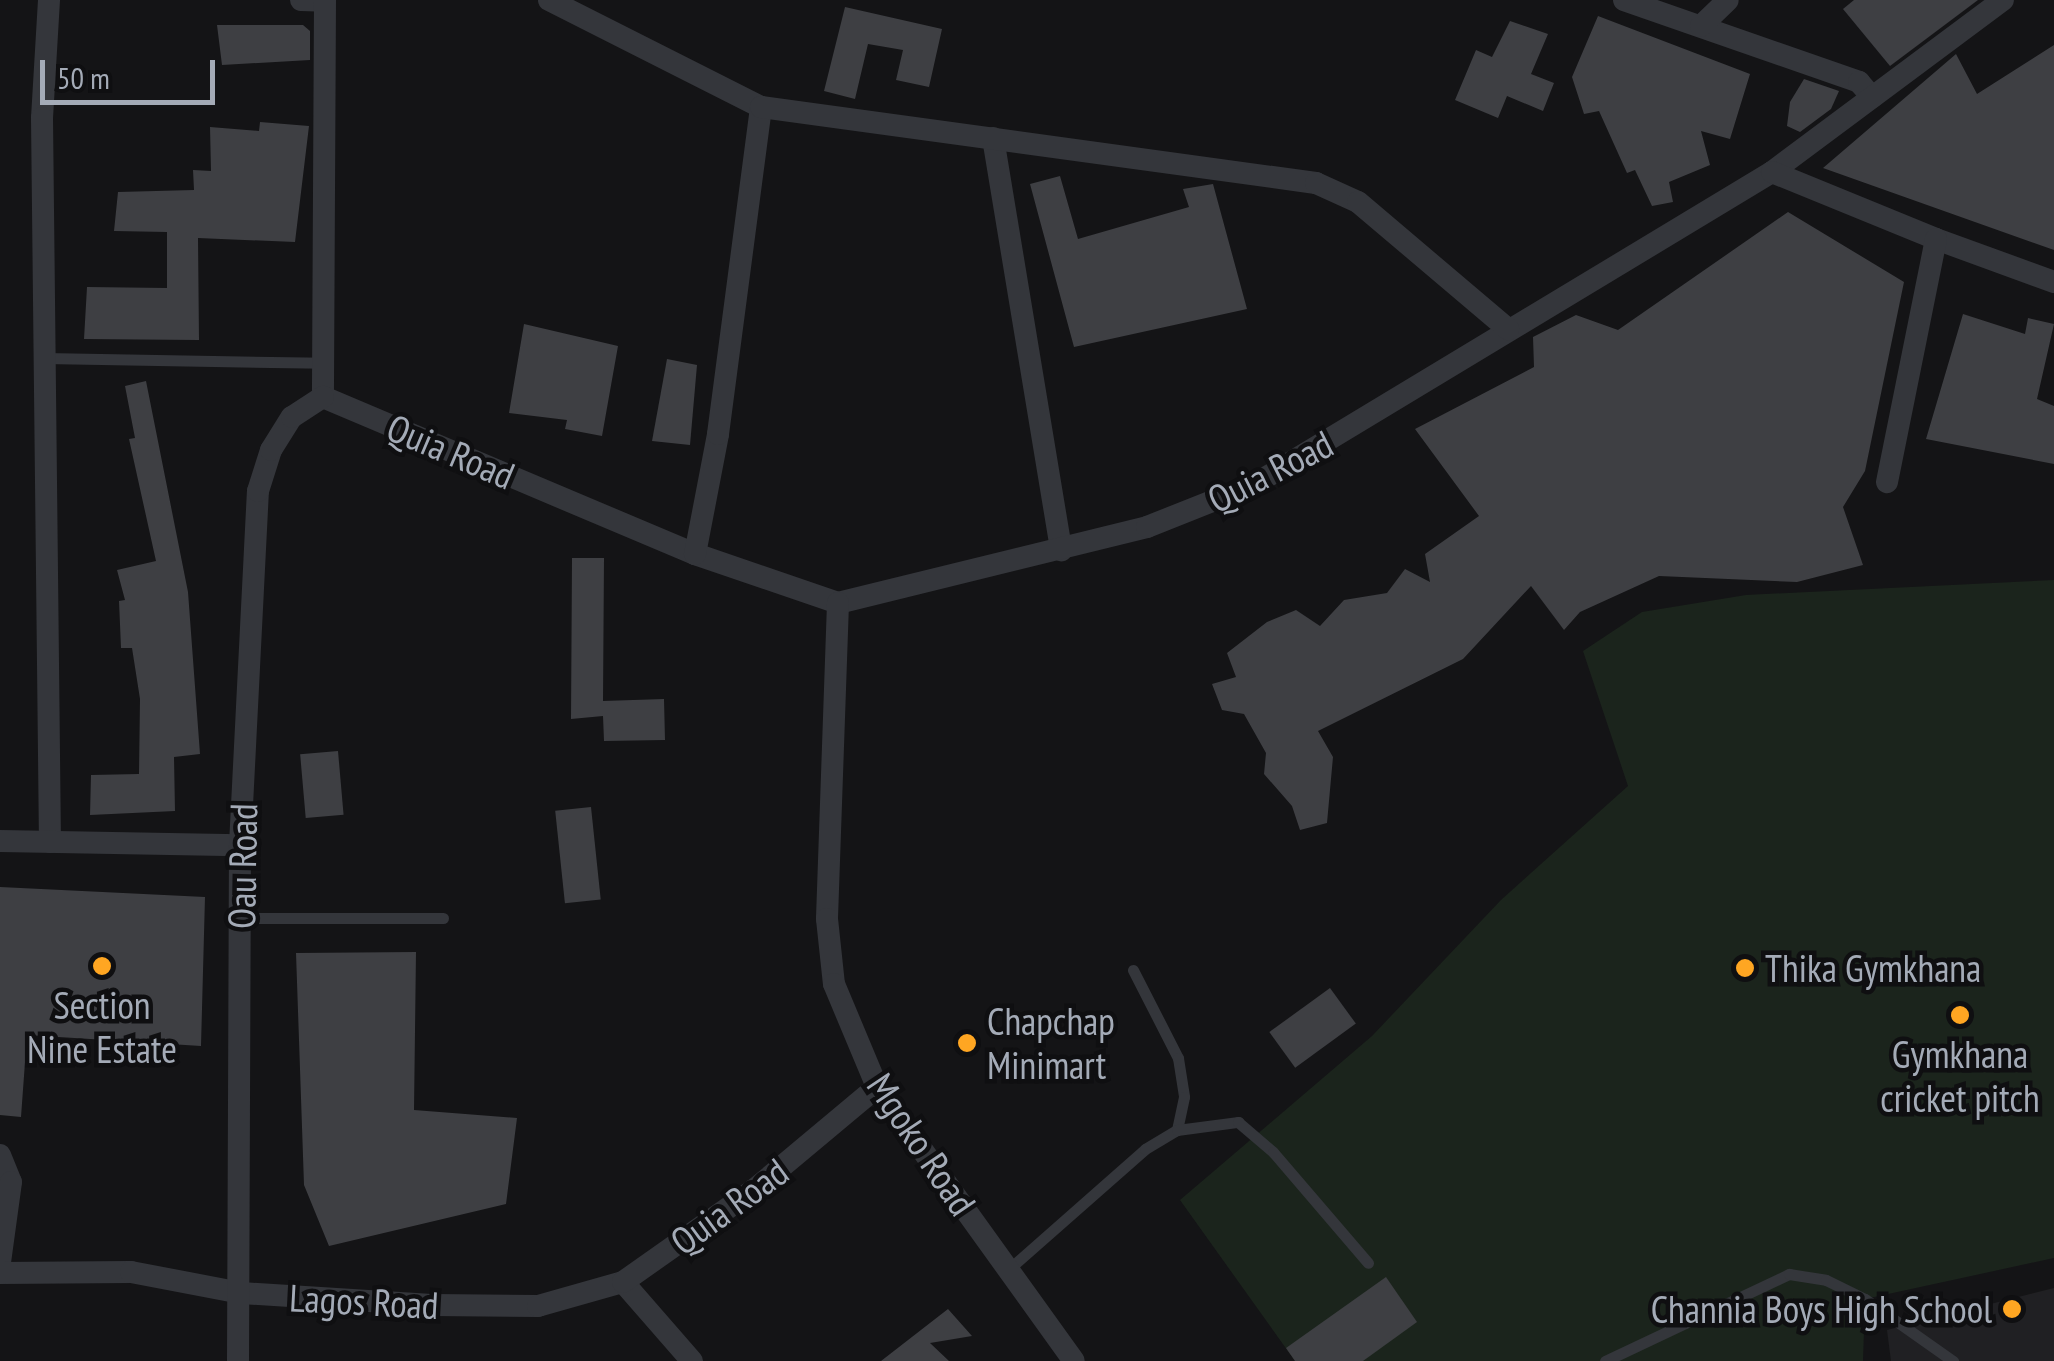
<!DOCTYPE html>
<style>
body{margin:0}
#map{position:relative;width:2054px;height:1361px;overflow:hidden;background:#141416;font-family:"PT Sans Narrow",sans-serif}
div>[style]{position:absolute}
.built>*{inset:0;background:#202023}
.green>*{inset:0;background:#1b241c}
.building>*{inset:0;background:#3e3f43;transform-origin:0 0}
.service>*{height:11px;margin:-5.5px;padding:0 5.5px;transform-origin:5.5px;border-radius:5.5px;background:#34363b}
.minor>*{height:22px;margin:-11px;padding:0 11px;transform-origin:11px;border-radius:11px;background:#34363b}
.dots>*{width:28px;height:28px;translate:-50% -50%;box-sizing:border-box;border:5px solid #0f0f11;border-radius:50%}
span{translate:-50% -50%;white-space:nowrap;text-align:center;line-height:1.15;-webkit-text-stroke:9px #0f0f11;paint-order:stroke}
.street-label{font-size:38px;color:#a4abb7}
.poi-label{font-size:38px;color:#a4abb7}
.left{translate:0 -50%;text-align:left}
.right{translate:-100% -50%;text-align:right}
.scale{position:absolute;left:40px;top:60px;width:175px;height:45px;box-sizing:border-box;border:5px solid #a4abb7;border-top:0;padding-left:12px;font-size:30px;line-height:35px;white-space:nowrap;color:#a4abb7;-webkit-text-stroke:8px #0f0f11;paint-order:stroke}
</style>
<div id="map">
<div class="built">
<div style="clip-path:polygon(2054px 1288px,2054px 1361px,1891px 1361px,1887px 1330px)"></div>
</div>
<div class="green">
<div style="clip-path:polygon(2054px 580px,2054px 1258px,1865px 1299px,1863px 1361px,1295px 1361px,1180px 1200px,1372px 1036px,1501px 900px,1628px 786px,1583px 651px,1642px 612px,1746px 595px)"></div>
</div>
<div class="building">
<div style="clip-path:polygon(1854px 0,1978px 0,1890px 66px,1843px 9px)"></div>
<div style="clip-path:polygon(845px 7px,942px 29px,929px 87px,896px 80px,903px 50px,868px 44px,855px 99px,824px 91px)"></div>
<div style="clip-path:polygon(1598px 16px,1750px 74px,1730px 139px,1701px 131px,1710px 165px,1669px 182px,1673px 202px,1652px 206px,1635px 170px,1627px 173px,1599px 111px,1584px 114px,1572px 77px)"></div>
<div style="clip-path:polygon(1510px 21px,1548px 34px,1531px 74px,1554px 83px,1543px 111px,1507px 96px,1498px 118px,1455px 100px,1476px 50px,1492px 57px)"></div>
<div style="clip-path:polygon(217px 25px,303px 25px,310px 31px,310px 60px,222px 65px)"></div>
<div style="clip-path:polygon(2054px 45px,2054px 250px,1823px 168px,1956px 54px,1977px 94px)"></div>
<div style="clip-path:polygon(1804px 79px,1839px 91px,1831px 109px,1800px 132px,1787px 126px,1790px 102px)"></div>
<div style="clip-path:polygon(260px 122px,309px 126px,295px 242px,198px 238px,199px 340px,84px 339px,87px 287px,167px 288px,167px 232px,114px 231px,118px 192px,194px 190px,193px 170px,211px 171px,210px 127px,259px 131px)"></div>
<div style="clip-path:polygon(1060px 176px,1078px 239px,1189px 207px,1183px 189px,1213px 184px,1247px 309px,1074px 347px,1030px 184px)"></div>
<div style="clip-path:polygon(1788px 212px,1904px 282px,1865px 471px,1843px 507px,1863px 565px,1797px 582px,1659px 576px,1580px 612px,1564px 630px,1531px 586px,1463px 659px,1318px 731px,1333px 757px,1327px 823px,1300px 830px,1292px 806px,1264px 774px,1266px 753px,1244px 714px,1222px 710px,1212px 684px,1236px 677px,1227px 653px,1267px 622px,1296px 610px,1320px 626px,1344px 600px,1387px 593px,1405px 569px,1430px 582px,1425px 554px,1479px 516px,1415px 429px,1534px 367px,1533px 337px,1576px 315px,1618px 330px)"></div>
<div style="clip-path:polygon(1963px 314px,2025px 334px,2028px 318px,2054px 324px,2037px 399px,2054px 406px,2054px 464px,1926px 439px)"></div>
<div style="clip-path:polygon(524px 324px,618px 346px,602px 436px,565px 429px,567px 420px,509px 413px)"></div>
<div style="clip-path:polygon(667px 359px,697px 365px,690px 445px,652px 441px)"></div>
<div style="clip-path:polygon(146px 381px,188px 592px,200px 754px,174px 757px,175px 811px,90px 815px,91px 775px,139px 774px,140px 699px,132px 648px,121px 648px,119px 601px,125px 600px,117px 570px,156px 561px,129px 439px,135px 438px,125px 386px)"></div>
<div style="clip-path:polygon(572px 558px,604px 558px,603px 701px,664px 699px,665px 740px,604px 741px,603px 716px,571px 719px)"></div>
<div style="left:338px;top:751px;width:64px;height:38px;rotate:85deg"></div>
<div style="left:591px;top:807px;width:93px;height:36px;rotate:84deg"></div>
<div style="clip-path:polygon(0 887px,205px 897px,201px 1046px,27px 1035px,21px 1117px,0 1115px)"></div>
<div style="clip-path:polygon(416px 952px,414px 1110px,517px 1118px,506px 1204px,329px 1246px,304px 1185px,296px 953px)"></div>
<div style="left:1330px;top:988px;width:44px;height:75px;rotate:54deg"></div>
<div style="clip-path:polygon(1386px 1277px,1417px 1322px,1363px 1361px,1295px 1361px,1286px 1348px)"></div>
<div style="clip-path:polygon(948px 1309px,972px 1336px,930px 1343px,949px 1361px,881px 1361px)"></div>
</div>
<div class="service">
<div style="left:44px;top:358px;width:279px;rotate:1deg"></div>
<div style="left:240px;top:918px;width:203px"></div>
<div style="left:1133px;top:970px;width:99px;rotate:62.9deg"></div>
<div style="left:1178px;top:1058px;width:39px;rotate:81deg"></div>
<div style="left:1184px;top:1097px;width:34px;rotate:102deg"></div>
<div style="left:1009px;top:1269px;width:181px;rotate:-41.4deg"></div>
<div style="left:1145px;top:1149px;width:37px;rotate:-31deg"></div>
<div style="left:1177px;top:1130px;width:62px;rotate:-7.5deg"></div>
<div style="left:1238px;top:1122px;width:46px;rotate:40.6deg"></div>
<div style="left:1273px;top:1152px;width:146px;rotate:49.4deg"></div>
<div style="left:1605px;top:1361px;width:204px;rotate:-25.3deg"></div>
<div style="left:1789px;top:1274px;width:37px;rotate:9deg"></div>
<div style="left:1826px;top:1280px;width:43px;rotate:26deg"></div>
<div style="left:1865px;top:1299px;width:108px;rotate:35.2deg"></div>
</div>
<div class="minor">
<div style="left:49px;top:0;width:118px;rotate:93.4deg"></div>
<div style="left:42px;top:118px;width:724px;rotate:89.37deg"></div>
<div style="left:301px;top:0;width:24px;rotate:2deg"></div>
<div style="left:325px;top:1px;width:396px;rotate:90.3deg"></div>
<div style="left:549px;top:0;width:237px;rotate:26.8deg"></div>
<div style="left:1624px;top:0;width:249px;rotate:19.2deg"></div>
<div style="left:1859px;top:82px;width:20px;rotate:49deg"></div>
<div style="left:1701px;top:26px;width:37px;rotate:-44deg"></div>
<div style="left:993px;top:138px;width:418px;rotate:80.6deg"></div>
<div style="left:1772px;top:172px;width:288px;rotate:-36.7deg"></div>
<div style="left:1936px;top:239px;width:126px;rotate:20deg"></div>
<div style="left:323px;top:397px;width:404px;rotate:22.9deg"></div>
<div style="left:695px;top:554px;width:151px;rotate:18.9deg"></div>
<div style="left:838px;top:603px;width:318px;rotate:-13.8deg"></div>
<div style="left:1147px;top:527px;width:116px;rotate:-21.7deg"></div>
<div style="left:1255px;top:484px;width:604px;rotate:-31.11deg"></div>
<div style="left:1772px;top:172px;width:177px;rotate:22.2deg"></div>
<div style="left:1936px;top:239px;width:248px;rotate:101.4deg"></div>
<div style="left:695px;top:554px;width:122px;rotate:-79.1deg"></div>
<div style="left:718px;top:434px;width:330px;rotate:-82.5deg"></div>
<div style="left:761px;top:107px;width:560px;rotate:7.8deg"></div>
<div style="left:1316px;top:183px;width:46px;rotate:24.3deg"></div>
<div style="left:1358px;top:202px;width:197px;rotate:40.3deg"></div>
<div style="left:838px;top:603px;width:316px;rotate:92deg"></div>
<div style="left:827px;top:919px;width:65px;rotate:83.9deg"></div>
<div style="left:834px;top:984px;width:112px;rotate:67.3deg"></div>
<div style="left:877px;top:1087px;width:337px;rotate:54.3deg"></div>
<div style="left:0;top:841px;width:240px;rotate:1deg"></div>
<div style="left:0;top:1155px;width:29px;rotate:68deg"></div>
<div style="left:11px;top:1182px;width:81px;rotate:97.8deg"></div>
<div style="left:0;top:1273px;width:131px;rotate:-0.4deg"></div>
<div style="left:131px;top:1272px;width:112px;rotate:10.8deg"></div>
<div style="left:241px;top:1293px;width:191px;rotate:3.6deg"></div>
<div style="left:432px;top:1305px;width:106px;rotate:0.5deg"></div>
<div style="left:538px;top:1306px;width:88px;rotate:-15.8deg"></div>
<div style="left:623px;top:1282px;width:105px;rotate:48.9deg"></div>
<div style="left:623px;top:1282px;width:161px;rotate:-35.2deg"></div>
<div style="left:755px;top:1189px;width:159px;rotate:-39.9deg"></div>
<div style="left:238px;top:1361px;width:516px;rotate:-89.78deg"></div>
<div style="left:240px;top:845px;width:354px;rotate:-87.1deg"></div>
<div style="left:258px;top:491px;width:43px;rotate:-72.4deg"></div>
<div style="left:271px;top:450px;width:39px;rotate:-58deg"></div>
<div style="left:292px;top:417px;width:37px;rotate:-33deg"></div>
</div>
<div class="dots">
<div style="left:102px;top:966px;background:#ffa622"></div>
<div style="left:1745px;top:968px;background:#ffa622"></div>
<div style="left:1960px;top:1015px;background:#ffa622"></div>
<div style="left:967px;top:1043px;background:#ffa622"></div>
<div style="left:2012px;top:1309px;background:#ffa622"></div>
</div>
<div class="street-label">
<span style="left:451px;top:451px;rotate:23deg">Quia Road</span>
<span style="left:1270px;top:471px;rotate:-27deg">Quia Road</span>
<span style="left:242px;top:866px;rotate:-89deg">Oau Road</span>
<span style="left:922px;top:1144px;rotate:56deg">Mgoko Road</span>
<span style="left:729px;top:1206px;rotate:-36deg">Quia Road</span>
<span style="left:364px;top:1301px;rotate:3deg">Lagos Road</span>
</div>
<div class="poi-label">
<span class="left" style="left:1765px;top:968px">Thika Gymkhana</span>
<span style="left:102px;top:1027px">Section<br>Nine Estate</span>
<span class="left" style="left:987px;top:1043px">Chapchap<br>Minimart</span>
<span style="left:1960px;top:1076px">Gymkhana<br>cricket pitch</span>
<span class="right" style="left:1992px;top:1309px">Channia Boys High School</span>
</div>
<div class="scale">50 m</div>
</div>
